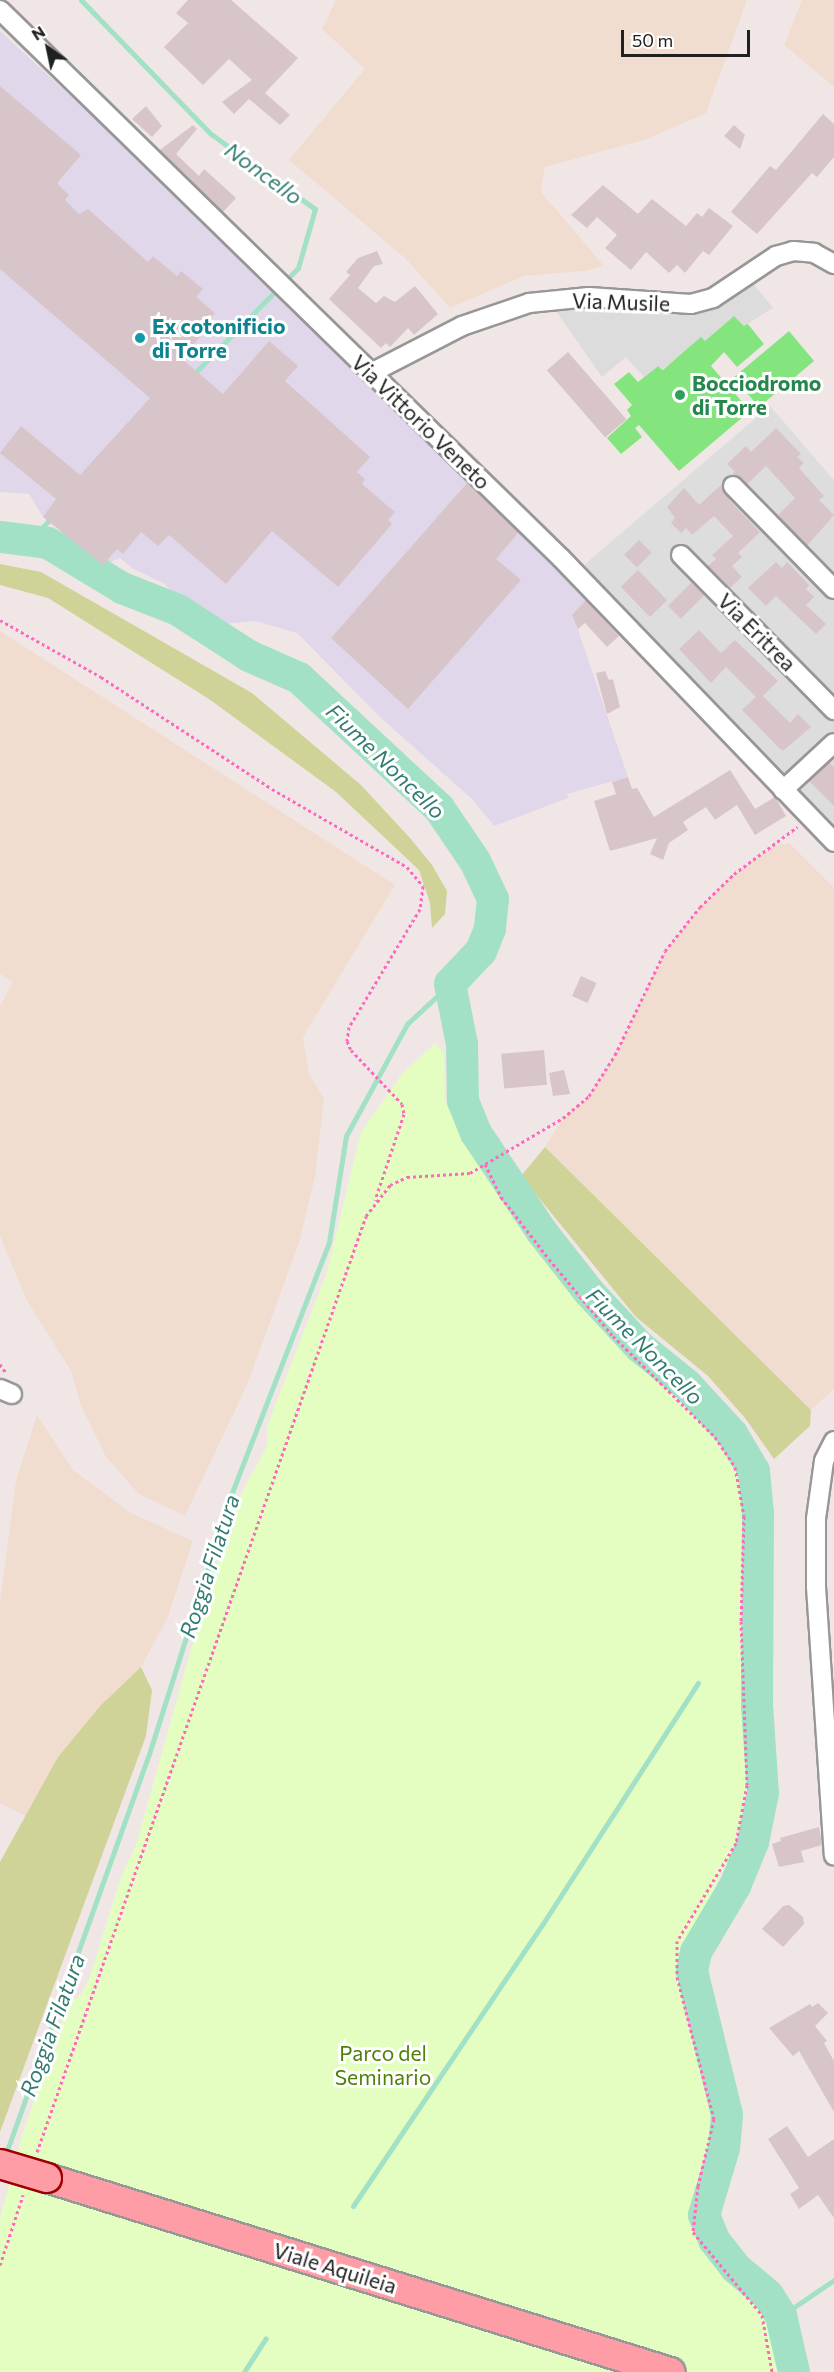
<!DOCTYPE html>
<style>
body{margin:0}
#map{position:relative;width:834px;height:2372px;overflow:hidden;background:#f1e6e6;font-family:Commissioner,sans-serif}
div>[style]{position:absolute}
.residential>*{inset:0;background:#dedddd}
.industrial>*{inset:0;background:#e1d7ea}
.farmland>*{inset:0;background:#f1ddd0}
.forest>*{inset:0;background:#d0d398}
.park>*{inset:0;background:#e4fdc1}
.pitch>*{inset:0;background:#84e57f;transform-origin:0 0}
.parking>*{inset:0;background:#dcdcdc}
.stream>*{height:5px;margin:-2.5px;padding:0 2.5px;transform-origin:2.5px;border-radius:2.5px;background:#a3e1c6}
.river>*{height:32px;margin:-16px;padding:0 16px;transform-origin:16px;border-radius:16px;background:#a3e1c6}
.building>*{inset:0;background:#d8c5ca;transform-origin:0 0}
.path>*{height:3px;margin-top:-1.5px;transform-origin:0;background:repeating-linear-gradient(90deg,#ff69bd 0 3px,transparent 0 6px)}
.roads{filter:drop-shadow(2px 0 #979797) drop-shadow(-2px 0 #979797) drop-shadow(0 2px #979797) drop-shadow(0 -2px #979797)}
.street>*{height:18px;margin:-9px;padding:0 9px;transform-origin:9px;border-radius:9px;background:#fff}
.primary>*{height:28px;margin:-14px;padding:0 14px;transform-origin:14px;border-radius:14px;background:#ff9da6}
.bridges{filter:drop-shadow(2px 0 #9c0100) drop-shadow(-2px 0 #9c0100) drop-shadow(0 2px #9c0100) drop-shadow(0 -2px #9c0100)}
.primary-bridge>*{height:28px;margin:-14px;padding:0 14px;transform-origin:14px;border-radius:14px;background:#ff9da6}
.dots>*{width:16px;height:16px;translate:-50% -50%;box-sizing:border-box;border:3px solid #fff;border-radius:50%}
span{translate:-50% -50%;white-space:nowrap;text-align:center;line-height:1.15;-webkit-text-stroke:6px #fff;paint-order:stroke}
.street-label{font-size:21px;color:#202020}
.culture-label{font-size:21px;color:#0d838f;font-weight:700}
.left{translate:0 -50%;text-align:left}
.leisure-label{font-size:21px;color:#27864d;font-weight:700}
.park-label{font-size:21px;color:#4d8106}
.water-label{font-size:22px;color:#337c71;font-style:italic}
.north{position:absolute;left:18px;top:18px;width:60px;height:60px;-webkit-text-stroke:4px #fff;paint-order:stroke;rotate:327deg;font-size:16px;font-weight:700;line-height:24px;text-align:center;color:#202020}
.north::after{content:'';display:block;margin:auto;width:21px;height:27px;background:#202020;clip-path:polygon(50% 0,100% 100%,50% 72%,0 100%)}
.scale{position:absolute;left:621px;top:30px;width:129px;height:27px;box-sizing:border-box;border:3px solid #202020;border-top:0;padding-left:8px;font-size:18px;line-height:21px;white-space:nowrap;color:#202020;-webkit-text-stroke:4px #fff;paint-order:stroke}
</style>
<div id="map">
<div class="residential">
<div style="clip-path:polygon(770px 406px,834px 480px,834px 832px,603px 597px,585px 564px)"></div>
</div>
<div class="industrial">
<div style="clip-path:polygon(0 31px,139px 159px,288px 308px,555px 560px,587px 599px,573px 615px,628px 777px,567px 794px,568px 798px,494px 826px,472px 799px,381px 718px,297px 633px,255px 621px,212px 625px,203px 612px,177px 598px,165px 584px,132px 568px,120px 558px,103px 565px,43px 517px,29px 494px,0 492px)"></div>
</div>
<div class="farmland">
<div style="clip-path:polygon(336px 0,747px 0,706px 113px,647px 139px,545px 167px,541px 192px,604px 266px,584px 271px,524px 276px,450px 308px,406px 259px,289px 160px,365px 69px,322px 29px)"></div>
<div style="clip-path:polygon(802px 0,834px 0,834px 87px,784px 45px)"></div>
<div style="clip-path:polygon(0 631px,395px 885px,303px 1037px,309px 1073px,324px 1099px,315px 1176px,300px 1240px,247px 1385px,185px 1516px,139px 1494px,106px 1457px,81px 1406px,71px 1371px,27px 1301px,0 1236px,0 1006px,13px 982px,0 974px)"></div>
<div style="clip-path:polygon(789px 843px,834px 888px,834px 1389px,811px 1410px,545px 1147px,563px 1118px,589px 1096px,615px 1055px,665px 951px,700px 907px,734px 874px,772px 846px)"></div>
<div style="clip-path:polygon(37px 1415px,73px 1470px,131px 1513px,193px 1541px,168px 1617px,141px 1667px,100px 1706px,58px 1757px,28px 1817px,0 1803px,0 1602px,16px 1480px)"></div>
</div>
<div class="forest">
<div style="clip-path:polygon(0 564px,41px 572px,252px 693px,361px 785px,410px 838px,432px 865px,447px 891px,445px 914px,432px 928px,430px 903px,419px 870px,336px 792px,209px 699px,48px 598px,0 585px)"></div>
<div style="clip-path:polygon(545px 1147px,811px 1410px,810px 1426px,774px 1459px,745px 1418px,708px 1376px,636px 1317px,521px 1176px)"></div>
<div style="clip-path:polygon(141px 1667px,152px 1690px,146px 1736px,0 2132px,0 1862px,58px 1757px,100px 1706px)"></div>
</div>
<div class="park">
<div style="clip-path:polygon(435px 1043px,444px 1053px,445px 1101px,501px 1197px,613px 1336px,715px 1437px,735px 1467px,744px 1516px,741px 1621px,747px 1785px,736px 1843px,680px 1960px,677px 1977px,714px 2119px,715px 2154px,701px 2225px,712px 2258px,759px 2301px,774px 2321px,780px 2351px,778px 2372px,0 2372px,0 2218px,21px 2139px,67px 2005px,81px 1994px,89px 1979px,121px 1877px,136px 1845px,206px 1596px,240px 1496px,267px 1446px,267px 1426px,327px 1272px,361px 1132px,402px 1074px)"></div>
</div>
<div class="pitch">
<div style="clip-path:polygon(735px 315px,744px 326px,747px 323px,764px 344px,737px 367px,724px 352px,711px 366px,750px 411px,679px 471px,639px 425px,635px 428px,642px 437px,621px 454px,607px 438px,631px 416px,627px 410px,632px 405px,614px 384px,629px 372px,638px 382px,658px 366px,663px 370px,701px 336px,705px 340px)"></div>
<div style="left:789px;top:331px;width:39px;height:72px;rotate:50deg"></div>
</div>
<div class="parking">
<div style="clip-path:polygon(748px 277px,773px 308px,744px 326px,734px 316px,705px 341px,701px 337px,662px 370px,658px 366px,644px 377px,626px 357px,602px 377px,549px 301px,691px 304px)"></div>
</div>
<div class="stream">
<div style="left:81px;top:0;width:187px;rotate:45.9deg"></div>
<div style="left:211px;top:134px;width:128px;rotate:35.8deg"></div>
<div style="left:315px;top:209px;width:61px;rotate:106.1deg"></div>
<div style="left:298px;top:268px;width:150px;rotate:134.5deg"></div>
<div style="left:31px;top:539px;width:32px;rotate:-46deg"></div>
<div style="left:5px;top:2156px;width:427px;rotate:-70.3deg"></div>
<div style="left:149px;top:1754px;width:272px;rotate:-72.4deg"></div>
<div style="left:231px;top:1495px;width:271px;rotate:-68.8deg"></div>
<div style="left:329px;top:1242px;width:107px;rotate:-80.9deg"></div>
<div style="left:346px;top:1136px;width:128px;rotate:-61.4deg"></div>
<div style="left:407px;top:1024px;width:59px;rotate:-42.9deg"></div>
<div style="left:353px;top:2206px;width:339px;rotate:-56.1deg"></div>
<div style="left:542px;top:1925px;width:288px;rotate:-57.2deg"></div>
<div style="left:781px;top:2316px;width:64px;rotate:-34.2deg"></div>
<div style="left:244px;top:2372px;width:40px;rotate:-57.1deg"></div>
</div>
<div class="river">
<div style="left:0;top:537px;width:48px;rotate:7.1deg"></div>
<div style="left:48px;top:543px;width:87px;rotate:31.3deg"></div>
<div style="left:122px;top:588px;width:60px;rotate:21.4deg"></div>
<div style="left:178px;top:610px;width:85px;rotate:32.9deg"></div>
<div style="left:249px;top:656px;width:55px;rotate:23.7deg"></div>
<div style="left:299px;top:678px;width:191px;rotate:42.9deg"></div>
<div style="left:439px;top:808px;width:64px;rotate:55.8deg"></div>
<div style="left:475px;top:861px;width:42px;rotate:64.7deg"></div>
<div style="left:493px;top:899px;width:30px;rotate:96deg"></div>
<div style="left:490px;top:929px;width:24px;rotate:112deg"></div>
<div style="left:481px;top:951px;width:45px;rotate:133.2deg"></div>
<div style="left:450px;top:984px;width:61px;rotate:78.7deg"></div>
<div style="left:462px;top:1044px;width:57px;rotate:89deg"></div>
<div style="left:463px;top:1101px;width:35px;rotate:68deg"></div>
<div style="left:476px;top:1133px;width:119px;rotate:56.3deg"></div>
<div style="left:542px;top:1232px;width:76px;rotate:51.9deg"></div>
<div style="left:589px;top:1292px;width:75px;rotate:47.2deg"></div>
<div style="left:640px;top:1347px;width:60px;rotate:39deg"></div>
<div style="left:687px;top:1385px;width:67px;rotate:47.4deg"></div>
<div style="left:732px;top:1434px;width:43px;rotate:59.3deg"></div>
<div style="left:754px;top:1471px;width:43px;rotate:84.7deg"></div>
<div style="left:758px;top:1514px;width:191px;rotate:90.3deg"></div>
<div style="left:757px;top:1705px;width:88px;rotate:86.1deg"></div>
<div style="left:763px;top:1793px;width:50px;rotate:101.5deg"></div>
<div style="left:753px;top:1842px;width:48px;rotate:112.2deg"></div>
<div style="left:735px;top:1886px;width:77px;rotate:120.6deg"></div>
<div style="left:696px;top:1952px;width:19px;rotate:102deg"></div>
<div style="left:692px;top:1971px;width:148px;rotate:76.3deg"></div>
<div style="left:727px;top:2115px;width:33px;rotate:95deg"></div>
<div style="left:724px;top:2148px;width:70px;rotate:106.6deg"></div>
<div style="left:704px;top:2215px;width:27px;rotate:68deg"></div>
<div style="left:714px;top:2240px;width:37px;rotate:52deg"></div>
<div style="left:737px;top:2269px;width:40px;rotate:40deg"></div>
<div style="left:768px;top:2295px;width:25px;rotate:58deg"></div>
<div style="left:781px;top:2316px;width:57px;rotate:76.9deg"></div>
</div>
<div class="building">
<div style="clip-path:polygon(188px 0,231px 0,298px 58px,265px 93px,290px 115px,280px 125px,249px 99px,234px 114px,222px 102px,252px 80px,229px 59px,203px 85px,164px 47px,188px 23px,176px 13px)"></div>
<div style="clip-path:polygon(0 86px,81px 155px,57px 183px,69px 195px,65px 200px,79px 214px,88px 209px,148px 262px,153px 256px,177px 276px,181px 271px,203px 289px,196px 297px,215px 313px,199px 332px,201px 336px,181px 358px,223px 394px,269px 341px,298px 366px,285px 381px,370px 457px,357px 472px,365px 479px,362px 484px,395px 512px,388px 520px,392px 524px,338px 587px,272px 531px,226px 584px,169px 535px,158px 546px,141px 532px,123px 554px,117px 549px,103px 565px,43px 517px,56px 499px,0 453px,21px 426px,80px 475px,150px 398px,0 269px)"></div>
<div style="clip-path:polygon(146px 106px,162px 126px,152px 137px,132px 119px)"></div>
<div style="clip-path:polygon(823px 114px,834px 124px,834px 157px,817px 177px,812px 173px,757px 234px,731px 212px,770px 166px,776px 170px)"></div>
<div style="clip-path:polygon(193px 125px,197px 129px,176px 154px,199px 176px,204px 169px,236px 198px,223px 212px,160px 150px)"></div>
<div style="clip-path:polygon(734px 125px,745px 135px,740px 149px,724px 136px)"></div>
<div style="clip-path:polygon(603px 185px,638px 214px,652px 199px,686px 226px,697px 213px,702px 217px,709px 208px,733px 226px,709px 255px,703px 251px,685px 273px,677px 265px,669px 273px,646px 252px,631px 270px,605px 248px,617px 235px,597px 217px,587px 228px,571px 215px)"></div>
<div style="clip-path:polygon(377px 251px,383px 264px,374px 266px,358px 288px,376px 303px,384px 296px,395px 302px,415px 286px,438px 314px,414px 335px,408px 328px,390px 347px,386px 343px,381px 348px,329px 299px,350px 275px,346px 272px,358px 258px)"></div>
<div style="left:568px;top:352px;width:89px;height:28px;rotate:49deg"></div>
<div style="clip-path:polygon(776px 428px,801px 454px,797px 457px,804px 463px,799px 468px,824px 496px,819px 500px,834px 515px,807px 546px,778px 515px,795px 498px,766px 466px,747px 484px,731px 475px,735px 472px,727px 464px,746px 446px,751px 452px)"></div>
<div style="clip-path:polygon(468px 482px,519px 532px,496px 559px,521px 580px,408px 709px,331px 638px)"></div>
<div style="clip-path:polygon(722px 484px,730px 501px,760px 532px,738px 553px,742px 557px,732px 566px,742px 577px,730px 588px,708px 566px,716px 559px,712px 555px,733px 536px,714px 516px,692px 535px,686px 528px,681px 533px,671px 523px,675px 518px,667px 507px,684px 488px,699px 505px)"></div>
<div style="left:639px;top:540px;width:18px;height:21px;rotate:45deg"></div>
<div style="clip-path:polygon(776px 562px,782px 568px,787px 562px,809px 585px,806px 589px,814px 597px,806px 605px,826px 624px,816px 634px,776px 596px,766px 606px,748px 588px)"></div>
<div style="left:638px;top:570px;width:42px;height:24px;rotate:46deg"></div>
<div style="left:692px;top:582px;width:18px;height:34px;rotate:45deg"></div>
<div style="clip-path:polygon(586px 600px,619px 636px,607px 647px,585px 623px,578px 629px,572px 615px)"></div>
<div style="clip-path:polygon(699px 630px,721px 653px,735px 640px,778px 681px,763px 696px,790px 723px,798px 714px,811px 727px,783px 751px,778px 747px,742px 710px,756px 697px,726px 667px,711px 683px,679px 649px)"></div>
<div style="clip-path:polygon(605px 671px,609px 680px,613px 679px,620px 707px,607px 714px,596px 673px)"></div>
<div style="clip-path:polygon(829px 762px,834px 767px,834px 806px,809px 781px)"></div>
<div style="clip-path:polygon(730px 770px,755px 809px,775px 797px,786px 816px,755px 835px,737px 805px,715px 820px,706px 807px,683px 822px,688px 830px,669px 843px,663px 860px,650px 854px,657px 838px,610px 851px,594px 801px,616px 794px,612px 782px,628px 777px,632px 789px,637px 788px,654px 817px)"></div>
<div style="left:581px;top:976px;width:17px;height:22px;rotate:24deg"></div>
<div style="left:544px;top:1050px;width:35px;height:43px;rotate:85deg"></div>
<div style="clip-path:polygon(564px 1070px,570px 1094px,553px 1096px,549px 1073px)"></div>
<div style="clip-path:polygon(819px 1827px,822px 1845px,801px 1851px,804px 1862px,779px 1867px,772px 1844px,781px 1841px,780px 1838px)"></div>
<div style="clip-path:polygon(789px 1905px,803px 1917px,804px 1924px,783px 1947px,762px 1929px,783px 1906px)"></div>
<div style="clip-path:polygon(818px 2003px,828px 2013px,815px 2026px,827px 2041px,824px 2043px,834px 2061px,834px 2112px,799px 2051px,793px 2056px,769px 2028px,810px 2004px,812px 2007px)"></div>
<div style="clip-path:polygon(787px 2126px,808px 2157px,834px 2139px,834px 2218px,818px 2195px,799px 2209px,790px 2194px,799px 2188px,768px 2139px)"></div>
</div>
<div class="path">
<div style="left:0;top:620px;width:116px;rotate:29.4deg"></div>
<div style="left:101px;top:677px;width:204px;rotate:33.2deg"></div>
<div style="left:272px;top:789px;width:156px;rotate:30deg"></div>
<div style="left:407px;top:867px;width:25px;rotate:50deg"></div>
<div style="left:423px;top:886px;width:23px;rotate:97deg"></div>
<div style="left:420px;top:909px;width:138px;rotate:121deg"></div>
<div style="left:349px;top:1027px;width:14px;rotate:98deg"></div>
<div style="left:347px;top:1041px;width:10px;rotate:66deg"></div>
<div style="left:351px;top:1050px;width:74px;rotate:46.6deg"></div>
<div style="left:402px;top:1104px;width:10px;rotate:79deg"></div>
<div style="left:404px;top:1114px;width:91px;rotate:108.6deg"></div>
<div style="left:485px;top:1164px;width:37px;rotate:64deg"></div>
<div style="left:501px;top:1197px;width:78px;rotate:52.3deg"></div>
<div style="left:549px;top:1259px;width:100px;rotate:50.3deg"></div>
<div style="left:613px;top:1336px;width:144px;rotate:44.7deg"></div>
<div style="left:715px;top:1437px;width:36px;rotate:56deg"></div>
<div style="left:735px;top:1467px;width:50px;rotate:79.6deg"></div>
<div style="left:744px;top:1516px;width:105px;rotate:91.6deg"></div>
<div style="left:741px;top:1621px;width:164px;rotate:87.9deg"></div>
<div style="left:747px;top:1785px;width:59px;rotate:100.7deg"></div>
<div style="left:736px;top:1843px;width:114px;rotate:121deg"></div>
<div style="left:677px;top:1941px;width:36px;rotate:90deg"></div>
<div style="left:677px;top:1977px;width:147px;rotate:75.4deg"></div>
<div style="left:714px;top:2119px;width:69px;rotate:103.4deg"></div>
<div style="left:698px;top:2186px;width:46px;rotate:96.2deg"></div>
<div style="left:693px;top:2232px;width:108px;rotate:50.3deg"></div>
<div style="left:762px;top:2315px;width:58px;rotate:80deg"></div>
<div style="left:0;top:1364px;width:11px;rotate:56deg"></div>
<div style="left:37px;top:2152px;width:992px;rotate:-70.63deg"></div>
<div style="left:366px;top:1216px;width:39px;rotate:-52deg"></div>
<div style="left:390px;top:1185px;width:19px;rotate:-25deg"></div>
<div style="left:407px;top:1177px;width:63px;rotate:-3.6deg"></div>
<div style="left:470px;top:1173px;width:108px;rotate:-30.6deg"></div>
<div style="left:563px;top:1118px;width:34px;rotate:-40deg"></div>
<div style="left:589px;top:1096px;width:49px;rotate:-57.6deg"></div>
<div style="left:615px;top:1055px;width:115px;rotate:-64.3deg"></div>
<div style="left:665px;top:951px;width:56px;rotate:-51.5deg"></div>
<div style="left:700px;top:907px;width:47px;rotate:-44.1deg"></div>
<div style="left:734px;top:874px;width:79px;rotate:-36.7deg"></div>
<div style="left:0;top:2265px;width:74px;rotate:-71.8deg"></div>
</div>
<div class="roads">
<div class="street">
<div style="left:0;top:10px;width:784px;rotate:44.33deg"></div>
<div style="left:561px;top:558px;width:394px;rotate:46.1deg"></div>
<div style="left:371px;top:373px;width:102px;rotate:-27.3deg"></div>
<div style="left:462px;top:326px;width:71px;rotate:-18.9deg"></div>
<div style="left:529px;top:303px;width:60px;rotate:-5.7deg"></div>
<div style="left:589px;top:297px;width:102px;rotate:3.9deg"></div>
<div style="left:691px;top:304px;width:23px;rotate:-15deg"></div>
<div style="left:713px;top:298px;width:76px;rotate:-33.7deg"></div>
<div style="left:776px;top:256px;width:18px;rotate:-16deg"></div>
<div style="left:793px;top:251px;width:21px;rotate:5deg"></div>
<div style="left:814px;top:253px;width:23px;rotate:29deg"></div>
<div style="left:733px;top:486px;width:144px;rotate:45.6deg"></div>
<div style="left:681px;top:555px;width:218px;rotate:45.4deg"></div>
<div style="left:783px;top:790px;width:69px;rotate:-42.7deg"></div>
<div style="left:0;top:1389px;width:13px;rotate:23deg"></div>
<div style="left:834px;top:1441px;width:22px;rotate:117deg"></div>
<div style="left:824px;top:1461px;width:59px;rotate:97.9deg"></div>
<div style="left:816px;top:1519px;width:68px;rotate:90deg"></div>
<div style="left:816px;top:1587px;width:269px;rotate:86.2deg"></div>
</div>
<div class="primary">
<div style="left:47px;top:2178px;width:653px;rotate:17.3deg"></div>
</div>
</div>
<div class="bridges">
<div class="primary-bridge">
<div style="left:0;top:2164px;width:49px;rotate:16.6deg"></div>
</div>
</div>
<div class="dots">
<div style="left:140px;top:338px;background:#0f9aa8"></div>
<div style="left:680px;top:395px;background:#2e9e5b"></div>
</div>
<div class="street-label">
<span style="left:621px;top:302px;rotate:2deg">Via Musile</span>
<span style="left:421px;top:422px;rotate:44deg">Via Vittorio Veneto</span>
<span style="left:757px;top:632px;rotate:45deg">Via Eritrea</span>
<span style="left:335px;top:2268px;rotate:17deg">Viale Aquileia</span>
</div>
<div class="culture-label">
<span class="left" style="left:152px;top:338px">Ex cotonificio<br>di Torre</span>
</div>
<div class="leisure-label">
<span class="left" style="left:692px;top:395px">Bocciodromo<br>di Torre</span>
</div>
<div class="park-label">
<span style="left:383px;top:2065px">Parco del<br>Seminario</span>
</div>
<div class="water-label">
<span style="left:264px;top:173px;rotate:36deg">Noncello</span>
<span style="left:386px;top:761px;rotate:44deg">Fiume Noncello</span>
<span style="left:645px;top:1346px;rotate:45deg">Fiume Noncello</span>
<span style="left:209px;top:1566px;rotate:-72deg">Roggia Filatura</span>
<span style="left:52px;top:2025px;rotate:-70deg">Roggia Filatura</span>
</div>
<div class="north">N</div>
<div class="scale">50 m</div>
</div>
